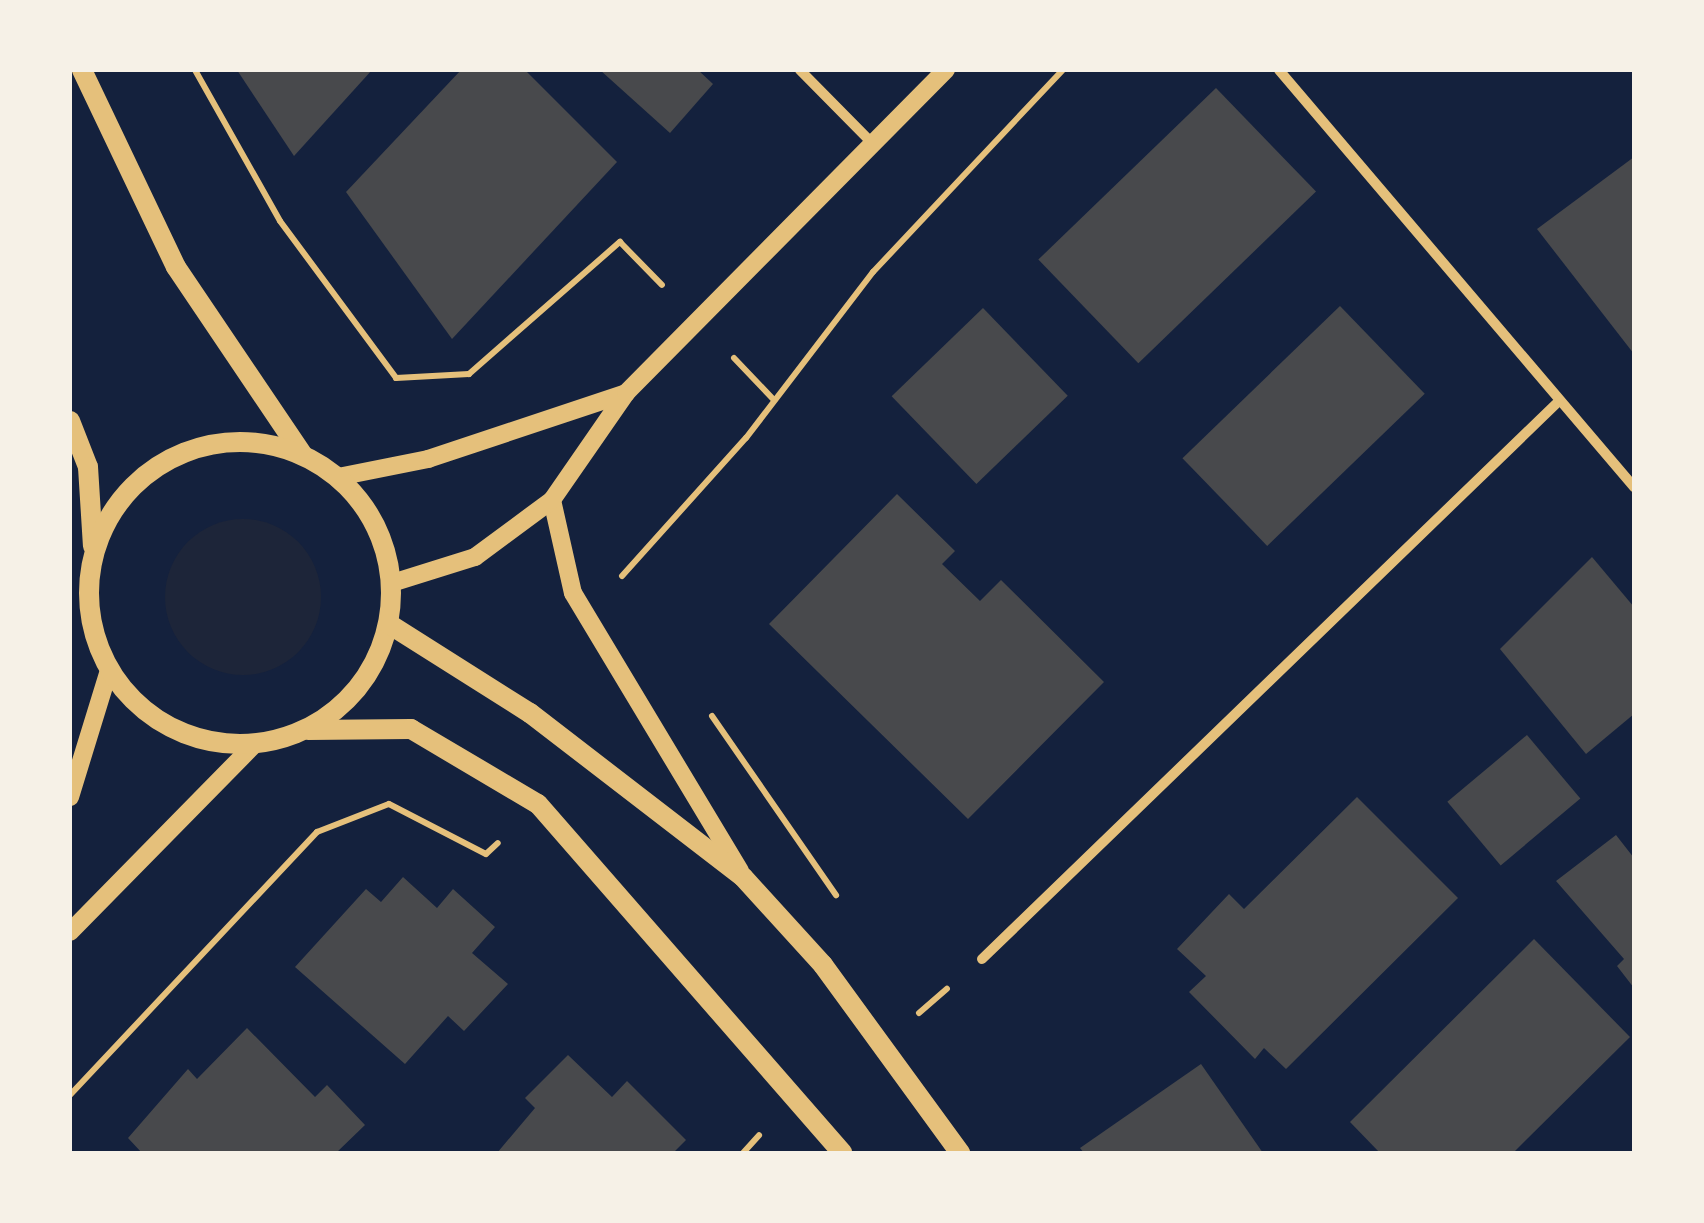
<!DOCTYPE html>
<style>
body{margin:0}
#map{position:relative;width:1704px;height:1223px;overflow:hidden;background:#14213d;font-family:"Titillium Web",sans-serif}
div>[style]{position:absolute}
.green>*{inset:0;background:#1d2539}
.round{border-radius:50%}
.building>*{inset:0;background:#48494c;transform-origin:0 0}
.path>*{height:6px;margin:-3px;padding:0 3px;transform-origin:3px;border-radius:3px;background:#e5c07b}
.minor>*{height:10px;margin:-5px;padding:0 5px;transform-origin:5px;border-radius:5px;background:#e5c07b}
.tertiary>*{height:18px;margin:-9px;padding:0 9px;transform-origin:9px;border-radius:9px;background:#e5c07b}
.secondary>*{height:20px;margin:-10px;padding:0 10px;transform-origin:10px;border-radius:10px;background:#e5c07b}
.secondary>.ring{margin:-10px;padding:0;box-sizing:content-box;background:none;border:20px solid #e5c07b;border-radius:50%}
span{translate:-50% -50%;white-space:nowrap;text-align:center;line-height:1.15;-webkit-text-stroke:9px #f6f1e7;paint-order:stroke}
.frame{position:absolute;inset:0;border:72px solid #f6f1e7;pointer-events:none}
</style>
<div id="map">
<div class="green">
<div class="round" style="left:165px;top:519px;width:156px;height:156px"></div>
</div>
<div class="building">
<div style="clip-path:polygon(237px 70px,372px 70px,294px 156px)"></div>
<div style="clip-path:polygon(461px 70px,525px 70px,617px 162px,452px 339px,346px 192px)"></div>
<div style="clip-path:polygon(600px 70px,698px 70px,713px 84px,670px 133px)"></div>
<div style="left:1216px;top:88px;width:144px;height:247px;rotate:46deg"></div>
<div style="clip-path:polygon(1634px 157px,1634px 354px,1537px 229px)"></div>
<div style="left:1340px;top:306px;width:122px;height:219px;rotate:46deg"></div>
<div style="left:983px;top:308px;width:122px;height:127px;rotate:46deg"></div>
<div style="clip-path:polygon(897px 494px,955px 551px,942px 564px,980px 601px,1001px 580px,1104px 682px,968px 819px,769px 624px)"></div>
<div style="clip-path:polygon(1592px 557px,1634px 607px,1634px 714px,1586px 754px,1500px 649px)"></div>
<div style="left:1527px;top:735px;width:83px;height:104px;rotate:50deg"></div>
<div style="clip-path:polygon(1357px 797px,1458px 898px,1286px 1069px,1264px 1048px,1255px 1059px,1189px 992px,1206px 976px,1177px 949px,1229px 894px,1244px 909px)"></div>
<div style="clip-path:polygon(1616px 835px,1634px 858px,1634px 988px,1617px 966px,1624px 959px,1556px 881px)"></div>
<div style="clip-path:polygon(403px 877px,437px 908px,453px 889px,495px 927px,472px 953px,508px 984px,464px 1031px,448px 1016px,405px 1064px,295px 967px,366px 889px,381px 902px)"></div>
<div style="clip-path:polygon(1534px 939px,1630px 1037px,1513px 1153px,1380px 1153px,1350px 1122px)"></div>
<div style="clip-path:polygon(247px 1028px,315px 1097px,327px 1085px,365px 1125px,336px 1153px,142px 1153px,128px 1138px,188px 1069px,197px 1079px)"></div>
<div style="clip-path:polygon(568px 1055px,612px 1097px,627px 1081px,686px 1140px,673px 1153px,497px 1153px,535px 1108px,525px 1098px)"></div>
<div style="clip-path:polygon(1201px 1064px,1263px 1153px,1084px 1153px,1080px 1148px)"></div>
</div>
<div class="path">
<div style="left:195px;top:70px;width:173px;rotate:60.6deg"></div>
<div style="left:280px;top:221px;width:195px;rotate:53.5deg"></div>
<div style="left:396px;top:378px;width:73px;rotate:-3.1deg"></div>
<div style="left:469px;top:374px;width:201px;rotate:-41.2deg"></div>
<div style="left:620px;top:242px;width:60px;rotate:45.7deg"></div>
<div style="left:734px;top:358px;width:58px;rotate:46.4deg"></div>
<div style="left:622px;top:576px;width:186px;rotate:-48.1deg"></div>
<div style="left:746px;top:438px;width:209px;rotate:-52.6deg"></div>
<div style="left:873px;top:272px;width:277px;rotate:-46.8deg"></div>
<div style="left:712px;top:716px;width:218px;rotate:55.3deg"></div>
<div style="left:919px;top:1013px;width:37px;rotate:-41deg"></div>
<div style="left:70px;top:1095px;width:361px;rotate:-46.8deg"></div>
<div style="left:317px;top:832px;width:77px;rotate:-21.3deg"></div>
<div style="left:389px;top:804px;width:109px;rotate:27.3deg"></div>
<div style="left:486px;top:854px;width:16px;rotate:-43deg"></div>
<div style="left:743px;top:1153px;width:24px;rotate:-48deg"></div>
</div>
<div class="minor">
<div style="left:800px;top:70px;width:104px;rotate:45.4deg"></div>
<div style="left:1279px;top:70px;width:548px;rotate:49.59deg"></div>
<div style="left:982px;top:959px;width:798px;rotate:-44.04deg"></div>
</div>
<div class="tertiary">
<div style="left:338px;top:477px;width:92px;rotate:-11.3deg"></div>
<div style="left:428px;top:459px;width:209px;rotate:-18.4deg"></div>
<div style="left:552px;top:500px;width:95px;rotate:77.3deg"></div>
<div style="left:573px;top:593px;width:324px;rotate:59deg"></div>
<div style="left:392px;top:583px;width:87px;rotate:-17.4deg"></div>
<div style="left:475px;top:557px;width:96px;rotate:-36.5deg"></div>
<div style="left:552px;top:500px;width:130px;rotate:-55.3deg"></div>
<div style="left:626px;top:393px;width:455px;rotate:-45.3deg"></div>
<div style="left:70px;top:797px;width:133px;rotate:-72.9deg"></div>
<div style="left:70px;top:932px;width:264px;rotate:-45.5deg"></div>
</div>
<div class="secondary">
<div style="left:82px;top:70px;width:218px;rotate:64.5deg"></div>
<div style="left:176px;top:267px;width:227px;rotate:56deg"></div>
<div style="left:70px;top:421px;width:49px;rotate:68.6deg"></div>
<div style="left:88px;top:467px;width:79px;rotate:86.4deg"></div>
<div class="ring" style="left:89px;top:442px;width:282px;height:282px"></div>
<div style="left:389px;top:624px;width:167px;rotate:32.3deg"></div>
<div style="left:530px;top:713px;width:269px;rotate:37.6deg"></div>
<div style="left:743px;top:877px;width:119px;rotate:47.7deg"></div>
<div style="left:823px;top:965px;width:233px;rotate:53.9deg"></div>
<div style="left:308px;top:730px;width:103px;rotate:-0.6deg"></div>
<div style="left:411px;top:729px;width:147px;rotate:30.6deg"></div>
<div style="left:538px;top:804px;width:463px;rotate:48.9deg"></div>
</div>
<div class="frame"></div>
</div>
